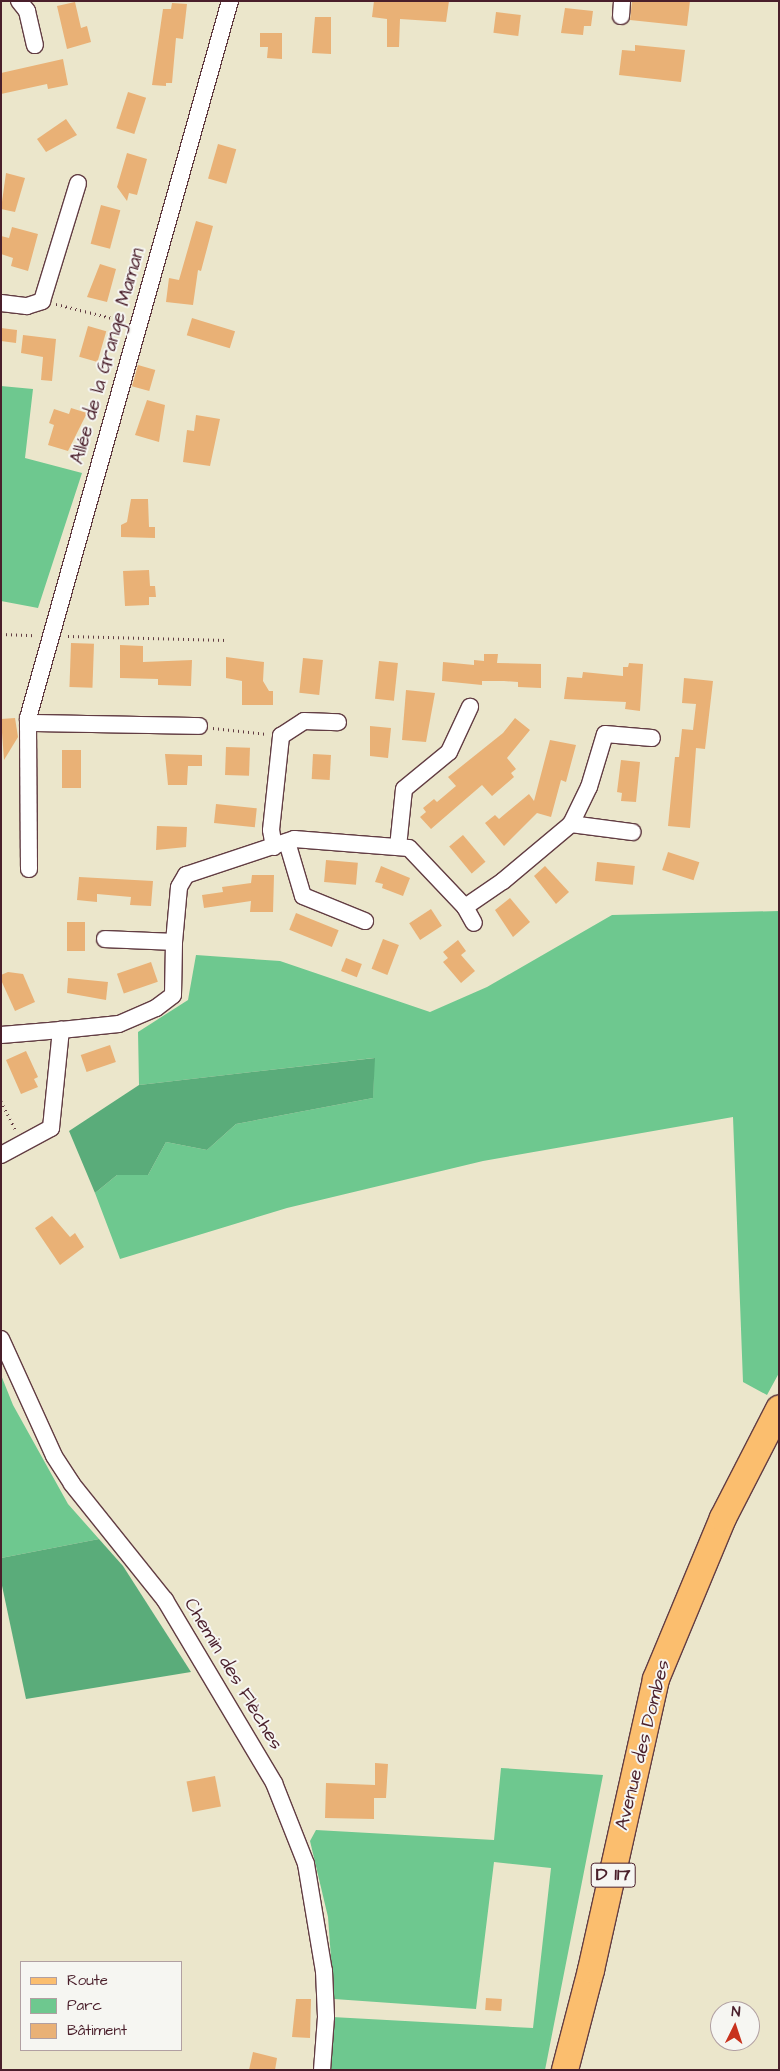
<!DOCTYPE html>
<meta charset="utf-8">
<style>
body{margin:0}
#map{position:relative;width:780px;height:2071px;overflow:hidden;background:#ebe6cb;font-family:"Architects Daughter",sans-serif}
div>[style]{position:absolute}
.green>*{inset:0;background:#6ec88f}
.forest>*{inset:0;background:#5aac7a}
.building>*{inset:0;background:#e9b176;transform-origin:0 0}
.path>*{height:2.5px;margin-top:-1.25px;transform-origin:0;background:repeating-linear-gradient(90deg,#623d43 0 1px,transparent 0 5px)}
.roads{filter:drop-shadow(1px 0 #623d43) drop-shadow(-1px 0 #623d43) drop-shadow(0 1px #623d43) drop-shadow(0 -1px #623d43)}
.minor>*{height:16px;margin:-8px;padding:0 8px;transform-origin:8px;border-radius:8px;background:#fff}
.primary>*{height:26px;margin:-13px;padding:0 13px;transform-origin:13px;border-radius:13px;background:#fbbe6e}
span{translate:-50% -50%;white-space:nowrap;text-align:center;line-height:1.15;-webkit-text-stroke:4px #f6f6f2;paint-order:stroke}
.shield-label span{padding:1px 4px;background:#f6f6f2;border:1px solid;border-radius:4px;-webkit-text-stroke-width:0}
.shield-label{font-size:18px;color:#4a1f2b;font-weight:700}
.street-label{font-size:19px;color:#4a1f2b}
.frame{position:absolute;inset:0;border:2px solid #4a1f2b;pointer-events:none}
.legend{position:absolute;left:20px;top:1961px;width:162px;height:90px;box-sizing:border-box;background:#f6f6f2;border:1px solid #b1a0a2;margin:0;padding:6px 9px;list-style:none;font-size:15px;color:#4a1f2b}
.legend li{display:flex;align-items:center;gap:10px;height:25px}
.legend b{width:25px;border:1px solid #b1a0a2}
.north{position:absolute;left:710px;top:2001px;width:50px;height:50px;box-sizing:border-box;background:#f6f6f2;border:1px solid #b1a0a2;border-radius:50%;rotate:4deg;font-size:14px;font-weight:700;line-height:20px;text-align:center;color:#4a1f2b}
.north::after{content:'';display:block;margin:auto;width:18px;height:22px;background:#c8321e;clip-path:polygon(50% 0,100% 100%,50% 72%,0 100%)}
</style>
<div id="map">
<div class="green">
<div style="clip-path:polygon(1px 386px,33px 389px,25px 458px,82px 473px,38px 608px,1px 601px)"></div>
<div style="clip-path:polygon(779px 911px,779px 1373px,767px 1395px,743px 1382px,733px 1117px,483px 1161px,287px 1208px,120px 1259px,95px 1193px,117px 1175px,148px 1175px,166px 1142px,207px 1150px,236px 1124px,373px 1098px,374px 1058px,139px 1085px,138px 1032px,188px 1000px,196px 955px,280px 961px,430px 1012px,487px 987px,612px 915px)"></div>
<div style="clip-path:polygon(1px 1375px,13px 1405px,68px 1504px,99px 1539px,1px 1558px)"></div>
<div style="clip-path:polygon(501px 1768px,603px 1775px,545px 2070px,329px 2070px,332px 2017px,533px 2028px,551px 1868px,494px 1862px,476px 2009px,334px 1999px,328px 1917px,310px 1841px,316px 1830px,494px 1840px)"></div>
</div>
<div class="forest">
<div style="clip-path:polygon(375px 1058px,373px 1098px,236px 1124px,207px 1150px,166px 1142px,148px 1175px,117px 1175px,95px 1193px,69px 1131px,139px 1085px)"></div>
<div style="clip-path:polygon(99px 1539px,123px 1566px,191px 1672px,26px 1699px,1px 1581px,1px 1558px)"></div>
</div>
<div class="building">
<div style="clip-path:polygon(374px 1px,449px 1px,446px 22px,400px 19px,399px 47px,387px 47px,387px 19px,372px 17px)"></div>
<div style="clip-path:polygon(632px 1px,690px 1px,687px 26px,630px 20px)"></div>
<div style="clip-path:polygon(75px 2px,81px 28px,87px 26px,91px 42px,67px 49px,57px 6px)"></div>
<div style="clip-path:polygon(172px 3px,187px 4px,183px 39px,176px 38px,172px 83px,166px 83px,166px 86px,152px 85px,163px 9px,171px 9px)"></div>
<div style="clip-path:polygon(565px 8px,593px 11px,591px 26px,584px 26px,583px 35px,561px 33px)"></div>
<div style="left:496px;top:12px;width:25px;height:21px;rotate:7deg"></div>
<div style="clip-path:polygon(315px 17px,331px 17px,331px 54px,312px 53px)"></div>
<div style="clip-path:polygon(260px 33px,282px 33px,282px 59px,267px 58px,268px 47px,260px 47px)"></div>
<div style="clip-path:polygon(635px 45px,685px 50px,681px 82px,619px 75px,622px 50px,635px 51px)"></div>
<div style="clip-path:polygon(63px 59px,68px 85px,48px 89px,47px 84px,1px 94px,1px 73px)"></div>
<div style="left:128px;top:92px;width:19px;height:38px;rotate:18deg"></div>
<div style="clip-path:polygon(66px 119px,77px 135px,46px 152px,37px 139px)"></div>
<div style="left:218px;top:144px;width:19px;height:36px;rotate:16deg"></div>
<div style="clip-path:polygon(127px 153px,147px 159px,137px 195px,129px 193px,127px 201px,117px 187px)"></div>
<div style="clip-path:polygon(6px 173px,25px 178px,15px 212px,1px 209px)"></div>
<div style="left:101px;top:205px;width:20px;height:40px;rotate:15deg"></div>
<div style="clip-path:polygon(196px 221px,213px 226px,201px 271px,198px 270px,193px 305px,166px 302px,169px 278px,179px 280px)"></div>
<div style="clip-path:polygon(12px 227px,38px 234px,28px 271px,11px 266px,13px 258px,1px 254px,1px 236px,9px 238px)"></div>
<div style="clip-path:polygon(100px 264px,116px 269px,107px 302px,87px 297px)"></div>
<div style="left:192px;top:318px;width:45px;height:18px;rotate:17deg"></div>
<div style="left:88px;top:326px;width:19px;height:32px;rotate:16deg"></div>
<div style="clip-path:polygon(1px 328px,17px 330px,16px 343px,1px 341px)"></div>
<div style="clip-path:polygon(23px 335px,56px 339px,52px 381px,41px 380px,43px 357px,21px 353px)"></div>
<div style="left:138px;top:365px;width:18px;height:22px;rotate:16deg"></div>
<div style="clip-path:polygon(147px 400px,165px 405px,159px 442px,135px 435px)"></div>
<div style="clip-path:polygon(71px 408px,87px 413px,68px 451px,48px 445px,54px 425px,49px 423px,54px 409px,69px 414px)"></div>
<div style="clip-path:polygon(196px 415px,220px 419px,210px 466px,183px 462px,187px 430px,194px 431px)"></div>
<div style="clip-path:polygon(131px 499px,148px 499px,149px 527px,155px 527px,155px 538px,121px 537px,121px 525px,127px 522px)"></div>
<div style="clip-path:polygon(149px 570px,150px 586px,155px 586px,156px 597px,149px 597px,149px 605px,125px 606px,123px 571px)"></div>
<div style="left:71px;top:643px;width:23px;height:44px;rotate:2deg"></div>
<div style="clip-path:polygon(120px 645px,143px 646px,143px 662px,192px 660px,191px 686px,158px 685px,158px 679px,120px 678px)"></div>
<div style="clip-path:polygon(484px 654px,498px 654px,497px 663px,541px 664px,541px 688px,518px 687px,518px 682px,504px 681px,482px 681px,482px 685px,442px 681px,443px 662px,474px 665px,474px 660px,484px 661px)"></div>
<div style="clip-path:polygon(226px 657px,264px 662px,263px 681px,269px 691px,273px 691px,273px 705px,242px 705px,242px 681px,226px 678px)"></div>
<div style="left:303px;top:658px;width:20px;height:35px;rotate:6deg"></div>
<div style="left:379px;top:661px;width:19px;height:38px;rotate:6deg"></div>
<div style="clip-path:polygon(629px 663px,643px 664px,640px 711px,625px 709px,626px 702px,564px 699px,567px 677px,582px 678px,583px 672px,623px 676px,623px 667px,628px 667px)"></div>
<div style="clip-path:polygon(684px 678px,713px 681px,705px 749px,696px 748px,690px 828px,668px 826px,675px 757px,679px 757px,682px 729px,693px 730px,696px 704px,682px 703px)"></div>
<div style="clip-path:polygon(406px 690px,435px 693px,426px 742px,402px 740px)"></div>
<div style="clip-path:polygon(15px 718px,18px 737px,4px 760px,1px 719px)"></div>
<div style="clip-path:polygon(515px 718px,530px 730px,507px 758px,516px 769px,511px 773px,514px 777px,492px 796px,482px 785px,431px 829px,420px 817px,426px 812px,423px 808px,434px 799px,437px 802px,456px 786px,448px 777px,503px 733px)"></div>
<div style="clip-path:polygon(370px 726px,391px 728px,388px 758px,370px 756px)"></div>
<div style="clip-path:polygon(550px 740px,576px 745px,566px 782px,561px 780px,551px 817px,537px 813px,504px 846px,485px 823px,495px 815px,499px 819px,529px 794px,534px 801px)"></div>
<div style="left:226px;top:747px;width:24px;height:28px;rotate:2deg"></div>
<div style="left:81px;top:750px;width:38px;height:19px;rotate:90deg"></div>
<div style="clip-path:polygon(165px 754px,202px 755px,202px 766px,188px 766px,187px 785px,168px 785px)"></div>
<div style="left:313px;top:754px;width:18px;height:25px;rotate:3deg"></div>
<div style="clip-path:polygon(621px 760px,640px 762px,636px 802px,621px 801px,622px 793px,617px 792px)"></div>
<div style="left:216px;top:804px;width:41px;height:19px;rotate:6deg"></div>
<div style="clip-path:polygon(157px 826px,187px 827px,186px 847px,156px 850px)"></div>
<div style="left:463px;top:835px;width:35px;height:18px;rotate:50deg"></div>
<div style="left:668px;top:852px;width:33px;height:19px;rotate:18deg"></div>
<div style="left:326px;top:860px;width:32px;height:22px;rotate:5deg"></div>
<div style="left:597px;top:862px;width:38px;height:19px;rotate:6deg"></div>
<div style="clip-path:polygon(381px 866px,410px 878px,403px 896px,382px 888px,383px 884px,375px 882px)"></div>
<div style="clip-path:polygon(545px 866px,569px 892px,556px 904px,534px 876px)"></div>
<div style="clip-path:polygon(252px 875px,274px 875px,273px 912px,250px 912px,251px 901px,204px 908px,202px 895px,223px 892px,222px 887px,251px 883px)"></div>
<div style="clip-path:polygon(79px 877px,153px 881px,151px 906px,130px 905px,131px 897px,97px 894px,97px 902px,77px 900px)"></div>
<div style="clip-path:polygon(510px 898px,530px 922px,513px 937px,495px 910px)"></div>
<div style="left:431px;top:909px;width:20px;height:26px;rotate:57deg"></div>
<div style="left:296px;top:913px;width:46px;height:18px;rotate:22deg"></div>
<div style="left:67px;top:922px;width:18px;height:29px"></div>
<div style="left:383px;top:939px;width:17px;height:32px;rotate:21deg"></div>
<div style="clip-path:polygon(458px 940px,466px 951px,461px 955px,475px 971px,461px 983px,443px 962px,448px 958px,443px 952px)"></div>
<div style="left:346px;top:958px;width:17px;height:14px;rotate:21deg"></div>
<div style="left:151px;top:962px;width:21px;height:36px;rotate:71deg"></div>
<div style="clip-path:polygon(8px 972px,23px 974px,35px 1002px,15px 1011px,1px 980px,1px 975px)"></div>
<div style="clip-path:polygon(68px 978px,108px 982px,106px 1000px,67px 993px)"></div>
<div style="left:110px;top:1045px;width:18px;height:31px;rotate:71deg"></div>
<div style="clip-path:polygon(26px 1051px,38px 1077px,34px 1079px,38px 1087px,21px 1094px,6px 1060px)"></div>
<div style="clip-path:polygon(52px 1216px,70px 1237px,75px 1233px,84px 1247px,60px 1265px,35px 1228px)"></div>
<div style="clip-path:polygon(375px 1763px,388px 1764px,386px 1798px,374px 1798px,374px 1819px,325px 1818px,326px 1783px,375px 1785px)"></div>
<div style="left:215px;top:1776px;width:31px;height:29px;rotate:79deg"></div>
<div style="left:486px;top:1998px;width:16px;height:12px;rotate:4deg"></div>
<div style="clip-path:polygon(296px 1999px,311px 1999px,310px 2038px,292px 2037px)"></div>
<div style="clip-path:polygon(253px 2052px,277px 2058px,275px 2070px,249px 2070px)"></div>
</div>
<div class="path">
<div style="left:56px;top:304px;width:70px;rotate:14deg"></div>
<div style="left:1px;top:634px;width:34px;rotate:2deg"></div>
<div style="left:68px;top:636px;width:159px;rotate:1.4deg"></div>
<div style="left:213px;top:728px;width:54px;rotate:6.3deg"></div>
<div style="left:1px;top:1101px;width:34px;rotate:63deg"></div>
</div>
<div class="roads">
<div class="minor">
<div style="left:19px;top:1px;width:13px;rotate:51deg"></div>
<div style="left:27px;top:11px;width:35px;rotate:77deg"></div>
<div style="left:621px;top:16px;width:15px;rotate:-86deg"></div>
<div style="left:1px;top:303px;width:26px;rotate:7deg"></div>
<div style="left:27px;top:306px;width:16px;rotate:-18deg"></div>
<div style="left:42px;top:301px;width:123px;rotate:-73deg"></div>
<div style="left:28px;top:723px;width:171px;rotate:1deg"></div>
<div style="left:571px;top:824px;width:62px;rotate:7.5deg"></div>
<div style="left:287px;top:842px;width:56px;rotate:73.5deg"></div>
<div style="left:303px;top:896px;width:67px;rotate:22deg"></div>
<div style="left:274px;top:847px;width:17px;rotate:-100deg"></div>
<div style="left:271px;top:830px;width:95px;rotate:-83.9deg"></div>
<div style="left:281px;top:736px;width:27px;rotate:-33deg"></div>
<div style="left:304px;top:721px;width:34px;rotate:2deg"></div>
<div style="left:398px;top:847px;width:58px;rotate:-84.1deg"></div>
<div style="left:404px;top:789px;width:58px;rotate:-39.4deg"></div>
<div style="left:449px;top:752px;width:50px;rotate:-65deg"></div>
<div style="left:29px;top:869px;width:151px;rotate:-90.4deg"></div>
<div style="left:28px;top:718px;width:745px;rotate:-74.27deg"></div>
<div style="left:465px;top:907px;width:46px;rotate:-34.4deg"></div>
<div style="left:503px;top:881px;width:89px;rotate:-40deg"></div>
<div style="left:571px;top:824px;width:41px;rotate:-64.1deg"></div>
<div style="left:589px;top:787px;width:55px;rotate:-73.2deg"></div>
<div style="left:605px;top:734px;width:47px;rotate:4.9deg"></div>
<div style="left:105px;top:939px;width:69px;rotate:2.5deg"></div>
<div style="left:1px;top:1035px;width:60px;rotate:-4.8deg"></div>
<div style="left:1px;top:1155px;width:57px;rotate:-28.4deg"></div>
<div style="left:51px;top:1128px;width:99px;rotate:-84.2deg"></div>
<div style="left:61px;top:1030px;width:58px;rotate:-5.9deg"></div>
<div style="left:119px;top:1024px;width:40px;rotate:-23.4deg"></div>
<div style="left:156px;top:1008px;width:21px;rotate:-37deg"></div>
<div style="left:173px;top:995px;width:53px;rotate:-88.9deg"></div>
<div style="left:174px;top:942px;width:55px;rotate:-84.8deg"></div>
<div style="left:179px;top:887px;width:14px;rotate:-60deg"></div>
<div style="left:186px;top:875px;width:114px;rotate:-18.4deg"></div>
<div style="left:294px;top:839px;width:115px;rotate:4.5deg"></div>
<div style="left:409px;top:848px;width:81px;rotate:46.5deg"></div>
<div style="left:465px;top:907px;width:18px;rotate:61deg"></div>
<div style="left:1px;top:1339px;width:128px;rotate:65.6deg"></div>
<div style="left:54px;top:1456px;width:33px;rotate:57deg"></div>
<div style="left:72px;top:1484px;width:149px;rotate:51.3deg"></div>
<div style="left:165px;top:1600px;width:213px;rotate:59.2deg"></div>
<div style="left:274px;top:1783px;width:87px;rotate:68.4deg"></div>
<div style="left:306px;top:1864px;width:109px;rotate:80.5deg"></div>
<div style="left:324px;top:1971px;width:46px;rotate:87.5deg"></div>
<div style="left:326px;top:2017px;width:53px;rotate:94.3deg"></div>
</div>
<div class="primary">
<div style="left:565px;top:2070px;width:103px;rotate:-75.4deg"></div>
<div style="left:591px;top:1970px;width:298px;rotate:-77.4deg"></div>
<div style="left:656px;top:1679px;width:174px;rotate:-67.4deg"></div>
<div style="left:723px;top:1518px;width:123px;rotate:-62.8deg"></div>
</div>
</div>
<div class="shield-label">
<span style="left:613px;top:1875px">D 117</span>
</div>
<div class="street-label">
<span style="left:108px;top:356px;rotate:-74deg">Allée de la Grange Maman</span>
<span style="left:233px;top:1674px;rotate:59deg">Chemin des Flèches</span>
<span style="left:643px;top:1745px;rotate:-76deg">Avenue des Dombes</span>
</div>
<div class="frame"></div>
<ul class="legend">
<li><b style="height:6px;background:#fbbe6e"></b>Route</li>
<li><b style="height:14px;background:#6ec88f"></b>Parc</li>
<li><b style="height:14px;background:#e9b176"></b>Bâtiment</li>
</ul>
<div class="north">N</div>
</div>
